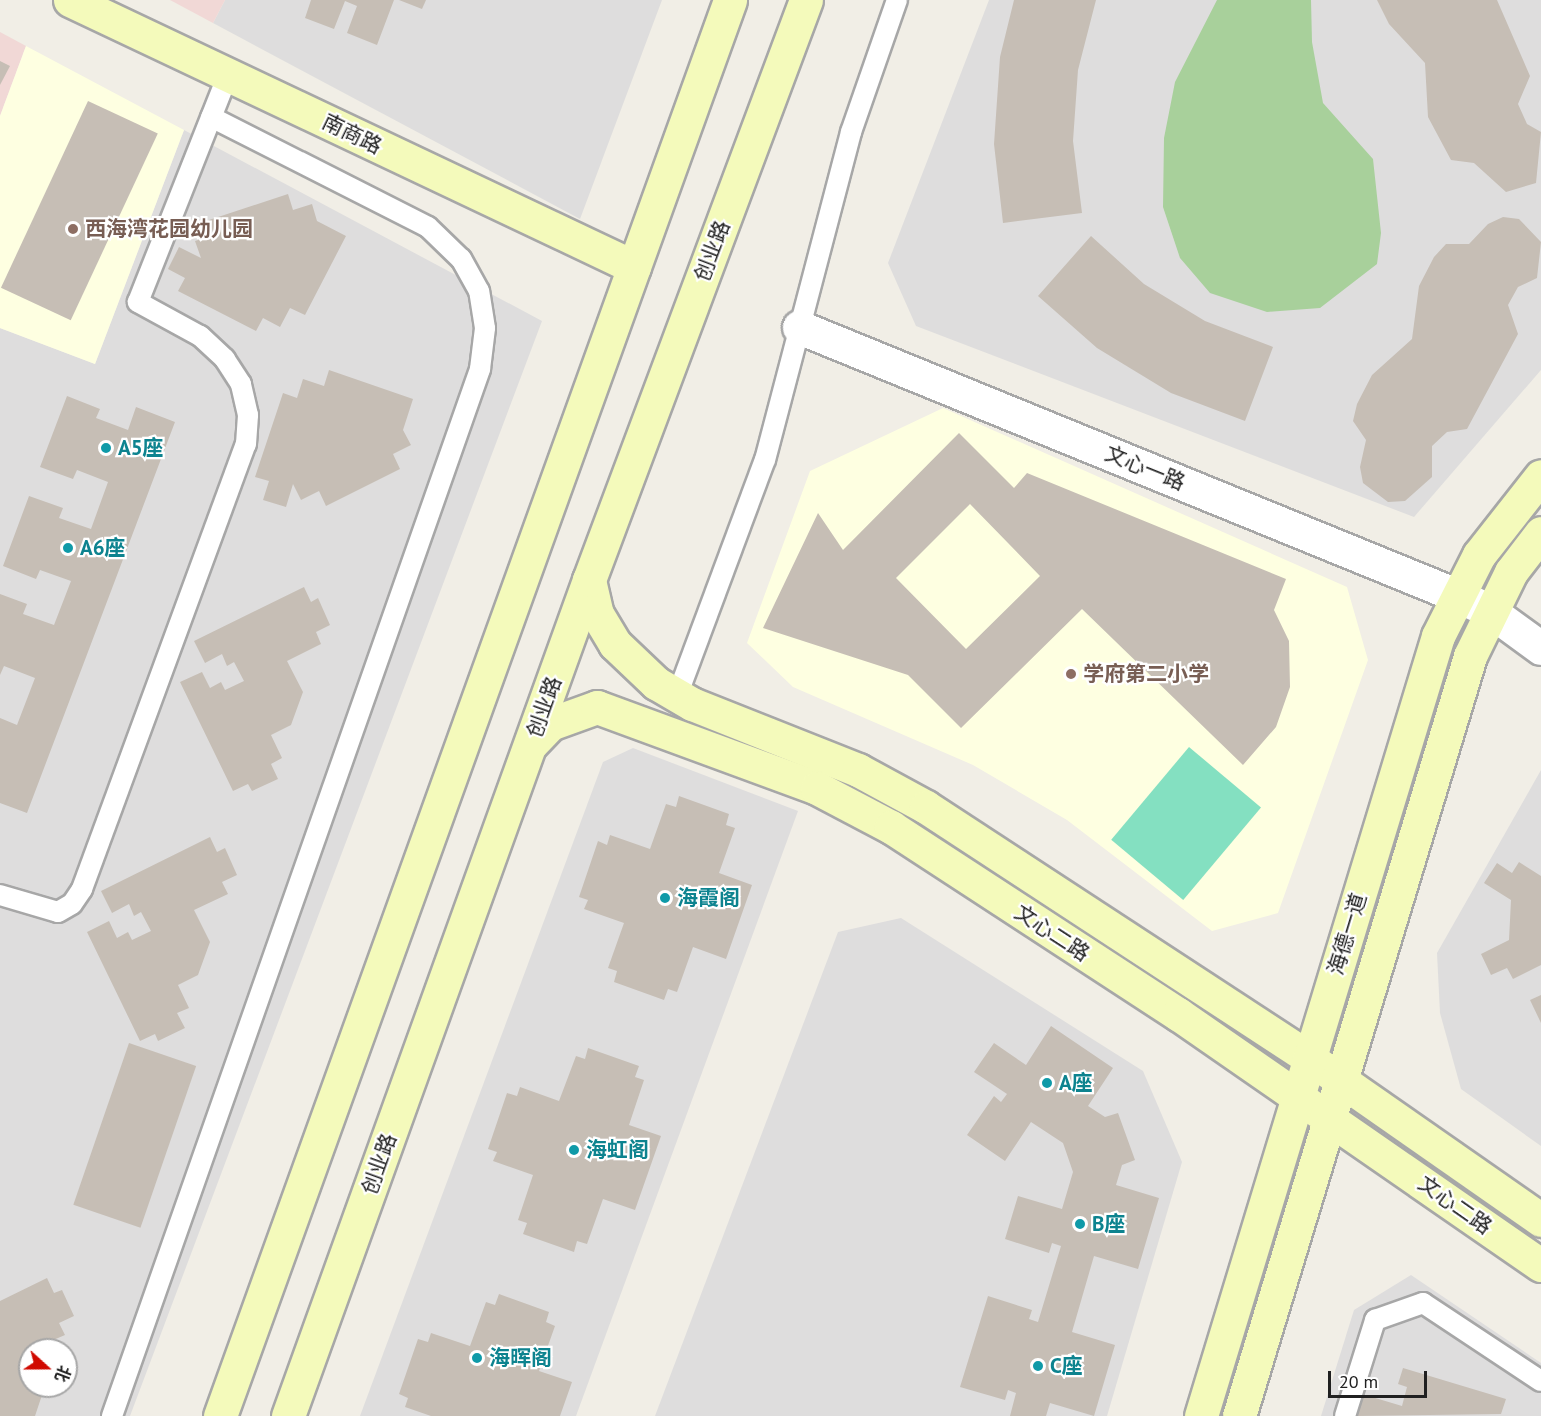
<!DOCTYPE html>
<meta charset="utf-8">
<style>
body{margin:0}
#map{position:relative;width:1541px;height:1416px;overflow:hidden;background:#f1eee6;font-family:"PT Sans","Noto Sans SC",sans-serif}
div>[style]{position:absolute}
.residential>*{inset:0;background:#dedddd}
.commercial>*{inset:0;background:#f1d8d6}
.education>*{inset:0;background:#feffe1}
.forest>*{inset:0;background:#a8d09b}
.pitch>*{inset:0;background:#84e0c1;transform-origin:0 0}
.building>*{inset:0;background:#c6beb5;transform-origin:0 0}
.roads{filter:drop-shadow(2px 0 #a7a7a7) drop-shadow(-2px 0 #a7a7a7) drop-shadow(0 2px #a7a7a7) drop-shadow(0 -2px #a7a7a7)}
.lane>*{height:20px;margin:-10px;padding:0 10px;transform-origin:10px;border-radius:10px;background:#fff}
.street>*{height:33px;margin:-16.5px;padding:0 16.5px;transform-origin:16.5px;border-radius:16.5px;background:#fff}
.secondary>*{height:33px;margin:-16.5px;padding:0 16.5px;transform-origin:16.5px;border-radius:16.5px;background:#f4fabb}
.dots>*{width:16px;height:16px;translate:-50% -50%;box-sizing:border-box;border:3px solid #fff;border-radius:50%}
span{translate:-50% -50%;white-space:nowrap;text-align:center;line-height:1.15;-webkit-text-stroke:4.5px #fff;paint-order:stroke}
.street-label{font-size:21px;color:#202020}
.education-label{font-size:21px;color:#785e54;font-weight:700}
.left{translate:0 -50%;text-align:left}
.culture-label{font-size:21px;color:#0d838f;font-weight:700}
.north{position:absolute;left:18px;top:1338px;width:60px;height:60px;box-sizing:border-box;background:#fff;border:2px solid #a6a6a6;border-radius:50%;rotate:111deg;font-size:16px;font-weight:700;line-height:24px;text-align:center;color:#202020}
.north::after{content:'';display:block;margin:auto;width:21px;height:27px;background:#d00900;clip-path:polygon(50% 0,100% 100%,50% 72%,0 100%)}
.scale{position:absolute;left:1328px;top:1371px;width:99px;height:27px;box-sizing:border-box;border:3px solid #202020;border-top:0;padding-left:8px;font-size:18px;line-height:21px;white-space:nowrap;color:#202020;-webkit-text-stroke:4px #fff;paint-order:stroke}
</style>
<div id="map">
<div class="residential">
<div style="clip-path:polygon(225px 0,662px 0,580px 219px,213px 23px)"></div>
<div style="clip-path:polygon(989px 0,1541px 0,1541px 370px,1414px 517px,916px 326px,888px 263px)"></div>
<div style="clip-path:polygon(evenodd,184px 130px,542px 321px,130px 1416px,0 1416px,0 328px,95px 364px,184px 130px,30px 1350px,66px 1350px,66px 1386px,30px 1386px,30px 1350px)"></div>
<div style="clip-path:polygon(633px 748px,798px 811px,576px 1416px,360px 1416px,603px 762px)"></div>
<div style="clip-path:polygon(1541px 770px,1541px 1146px,1461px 1089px,1440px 1013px,1437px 953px)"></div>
<div style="clip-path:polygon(901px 918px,1143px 1071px,1182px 1162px,1107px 1416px,655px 1416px,838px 932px)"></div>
<div style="clip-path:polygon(1411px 1275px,1541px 1363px,1541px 1416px,1321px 1416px,1354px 1310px)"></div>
</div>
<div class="commercial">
<div style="clip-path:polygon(170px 0,225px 0,213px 23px)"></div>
<div style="clip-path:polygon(0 32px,26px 46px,0 116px)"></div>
</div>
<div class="education">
<div style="clip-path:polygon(26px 46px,184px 130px,95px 364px,0 328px,0 116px)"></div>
<div style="clip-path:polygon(943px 408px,1347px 587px,1368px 660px,1278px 913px,1212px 931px,1067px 820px,973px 765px,793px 687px,747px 643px,810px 471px)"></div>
</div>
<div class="forest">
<div style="clip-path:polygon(1217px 0,1311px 0,1312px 42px,1323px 103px,1373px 159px,1381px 233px,1377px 264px,1320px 308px,1267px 312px,1210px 293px,1180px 258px,1163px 207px,1164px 138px,1175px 82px)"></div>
</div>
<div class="pitch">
<div style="left:1189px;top:747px;width:94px;height:121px;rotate:40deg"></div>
</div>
<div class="building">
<div style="clip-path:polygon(311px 0,394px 0,377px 45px,347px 33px,357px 6px,345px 1px,334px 29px,305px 18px)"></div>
<div style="clip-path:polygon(399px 0,426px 0,422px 9px)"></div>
<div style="clip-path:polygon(1014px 0,1096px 0,1078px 70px,1073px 141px,1082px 213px,1003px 223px,994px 144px,1000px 57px)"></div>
<div style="clip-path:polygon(1377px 0,1497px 0,1530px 76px,1518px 104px,1527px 124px,1541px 132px,1536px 183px,1506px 192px,1474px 163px,1451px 160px,1428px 117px,1425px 63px,1389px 24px)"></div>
<div style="clip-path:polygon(0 61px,10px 66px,0 85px)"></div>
<div style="left:88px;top:101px;width:77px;height:206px;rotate:25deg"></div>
<div style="clip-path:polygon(288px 194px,293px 210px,312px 204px,317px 221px,346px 236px,305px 315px,290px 308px,280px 327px,263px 318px,256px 331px,178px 291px,185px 278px,168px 269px,179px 247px,201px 258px,195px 241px,214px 235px,209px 220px)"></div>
<div style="clip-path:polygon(1503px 217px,1519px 219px,1541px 242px,1537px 278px,1518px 287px,1508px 305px,1518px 334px,1467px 429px,1447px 432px,1432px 446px,1432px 477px,1405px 501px,1388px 502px,1363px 483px,1360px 467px,1366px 440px,1353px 421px,1357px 404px,1372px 375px,1412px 339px,1419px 286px,1434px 257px,1446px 244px,1469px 244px,1488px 224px)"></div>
<div style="clip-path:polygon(1091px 236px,1144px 284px,1205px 321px,1273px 347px,1245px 421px,1171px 393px,1097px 348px,1038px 296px)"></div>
<div style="clip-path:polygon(329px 370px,413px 399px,403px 430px,411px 445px,393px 454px,400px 469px,326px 506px,319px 491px,301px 500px,293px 484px,286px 507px,263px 500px,269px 481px,255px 477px,283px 393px,297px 398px,303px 379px,324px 386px)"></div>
<div style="clip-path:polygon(67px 396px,100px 409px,96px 418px,128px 430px,136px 407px,175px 422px,27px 813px,0 803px,0 718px,17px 725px,35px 678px,4px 666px,0 675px,0 594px,27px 604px,23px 614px,54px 625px,71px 581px,40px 570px,36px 579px,3px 566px,29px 496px,63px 508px,59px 518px,91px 529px,108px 482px,77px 470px,73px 479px,40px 467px)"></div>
<div style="clip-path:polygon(evenodd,959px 433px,1014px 488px,1027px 473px,1286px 579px,1274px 610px,1289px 641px,1290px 687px,1276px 727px,1243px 765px,1082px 609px,961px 728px,908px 675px,763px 628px,818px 513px,843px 550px,959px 433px,970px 504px,1040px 576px,966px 649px,896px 578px,970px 504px)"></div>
<div style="clip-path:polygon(304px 587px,311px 602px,318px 598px,330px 625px,316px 632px,321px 644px,287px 661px,303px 692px,291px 725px,271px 735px,282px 758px,271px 764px,278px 779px,252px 791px,248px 784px,233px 791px,180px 682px,202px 672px,210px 688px,221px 682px,225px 690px,244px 681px,234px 662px,227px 666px,222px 654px,205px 663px,194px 641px)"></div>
<div style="clip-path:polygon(679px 796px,729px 814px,726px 825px,735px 828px,719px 873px,752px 885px,726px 959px,693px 947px,677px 992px,668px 989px,664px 1000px,614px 982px,617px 971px,608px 968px,624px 923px,584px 909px,588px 900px,579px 897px,598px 841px,607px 845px,610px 835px,650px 849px,666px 804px,676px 807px)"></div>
<div style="clip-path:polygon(210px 837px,217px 852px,225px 848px,237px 875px,222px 882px,228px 894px,194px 910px,210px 942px,198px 975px,178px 985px,189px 1008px,177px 1013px,185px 1028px,158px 1041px,155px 1034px,140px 1041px,87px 932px,109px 921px,117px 938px,128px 932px,132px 940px,151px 931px,141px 912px,134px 916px,129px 904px,112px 913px,101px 891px)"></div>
<div style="clip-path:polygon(1519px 862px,1541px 876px,1541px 965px,1513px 979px,1507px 968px,1491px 975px,1481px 954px,1509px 940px,1511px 900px,1484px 883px,1497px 863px,1512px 873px)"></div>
<div style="clip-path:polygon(1541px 995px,1541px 1023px,1530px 1000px)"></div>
<div style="clip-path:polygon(1051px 1026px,1113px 1068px,1088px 1106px,1105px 1117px,1118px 1113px,1135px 1160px,1122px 1165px,1116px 1185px,1159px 1198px,1138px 1269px,1094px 1256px,1072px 1332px,1115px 1345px,1094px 1416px,1050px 1403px,1046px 1416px,1010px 1416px,1016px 1393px,1008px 1390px,1005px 1400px,960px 1387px,988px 1296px,1032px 1310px,1029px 1319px,1038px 1322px,1061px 1246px,1052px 1243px,1049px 1253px,1005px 1239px,1018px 1196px,1062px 1209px,1073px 1172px,1063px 1143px,1031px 1122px,1005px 1161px,967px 1135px,994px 1096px,1001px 1102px,1007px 1094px,974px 1072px,994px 1043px,1026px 1065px)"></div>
<div style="left:129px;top:1043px;width:71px;height:171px;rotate:19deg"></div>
<div style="clip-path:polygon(588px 1048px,639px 1066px,635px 1077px,644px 1080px,629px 1125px,661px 1136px,635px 1210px,603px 1199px,587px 1244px,577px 1241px,574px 1252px,523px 1234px,527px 1223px,518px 1220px,533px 1175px,493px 1161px,497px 1152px,488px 1149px,507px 1093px,517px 1096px,520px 1087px,559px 1101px,576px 1056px,585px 1059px)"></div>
<div style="clip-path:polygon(47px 1278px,54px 1293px,62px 1290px,74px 1316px,59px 1323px,65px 1335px,30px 1350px,30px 1386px,45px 1386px,35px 1416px,0 1416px,0 1301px)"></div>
<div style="clip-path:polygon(499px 1294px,549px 1312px,546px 1322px,555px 1326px,539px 1371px,572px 1382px,560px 1416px,431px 1416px,405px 1407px,408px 1398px,399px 1394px,418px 1339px,428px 1342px,431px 1333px,470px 1346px,486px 1302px,495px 1305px)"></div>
<div style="clip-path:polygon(1403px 1368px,1506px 1399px,1501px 1414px,1356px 1416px,1362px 1394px,1402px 1406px,1407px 1387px,1398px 1384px)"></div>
</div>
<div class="roads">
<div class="lane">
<div style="left:677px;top:696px;width:252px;rotate:-69.6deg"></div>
<div style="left:765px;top:460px;width:339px;rotate:-75.3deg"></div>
<div style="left:851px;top:132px;width:140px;rotate:-70.8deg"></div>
<div style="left:0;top:895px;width:60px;rotate:16.3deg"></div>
<div style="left:58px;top:912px;width:16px;rotate:-30deg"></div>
<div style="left:72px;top:904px;width:18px;rotate:-56deg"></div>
<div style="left:82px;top:889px;width:474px;rotate:-69.8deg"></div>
<div style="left:246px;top:444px;width:29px;rotate:-86deg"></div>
<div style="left:248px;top:415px;width:32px;rotate:-103deg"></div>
<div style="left:241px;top:384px;width:30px;rotate:-123deg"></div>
<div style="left:225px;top:359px;width:34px;rotate:-137deg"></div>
<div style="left:200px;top:336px;width:71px;rotate:-151.3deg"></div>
<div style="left:138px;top:302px;width:244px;rotate:-68.4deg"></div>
<div style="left:112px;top:1416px;width:1110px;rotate:-70.63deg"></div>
<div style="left:480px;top:369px;width:41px;rotate:-83deg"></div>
<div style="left:485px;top:328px;width:37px;rotate:-99deg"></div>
<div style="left:479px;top:291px;width:37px;rotate:-119deg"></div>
<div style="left:461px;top:259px;width:46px;rotate:-135.9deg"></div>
<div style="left:428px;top:227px;width:243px;rotate:-153.1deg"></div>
<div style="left:1345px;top:1416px;width:101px;rotate:-72.6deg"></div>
<div style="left:1375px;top:1320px;width:51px;rotate:-19.5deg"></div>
<div style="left:1423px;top:1303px;width:141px;rotate:33.5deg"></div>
</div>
<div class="street">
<div style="left:799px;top:327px;width:710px;rotate:22.19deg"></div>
<div style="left:1456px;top:595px;width:38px;rotate:25deg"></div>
<div style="left:1490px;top:611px;width:63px;rotate:36deg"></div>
</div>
<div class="secondary">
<div style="left:70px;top:0;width:624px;rotate:25.33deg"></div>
<div style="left:589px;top:580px;width:35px;rotate:77deg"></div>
<div style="left:597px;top:614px;width:35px;rotate:59deg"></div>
<div style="left:615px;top:644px;width:57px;rotate:43.6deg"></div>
<div style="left:656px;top:683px;width:42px;rotate:30.3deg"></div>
<div style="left:692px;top:704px;width:179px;rotate:21.7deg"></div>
<div style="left:858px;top:770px;width:77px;rotate:28.6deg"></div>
<div style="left:926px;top:807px;width:458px;rotate:33.2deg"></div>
<div style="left:1309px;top:1058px;width:283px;rotate:34.9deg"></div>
<div style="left:531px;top:744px;width:28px;rotate:-46deg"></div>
<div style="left:550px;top:724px;width:50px;rotate:-19.9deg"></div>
<div style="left:597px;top:707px;width:234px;rotate:20.2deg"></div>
<div style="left:817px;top:788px;width:84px;rotate:27.8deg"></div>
<div style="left:891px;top:827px;width:343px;rotate:33.1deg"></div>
<div style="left:1178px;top:1014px;width:441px;rotate:34.7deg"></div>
<div style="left:220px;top:1416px;width:1505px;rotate:-70.19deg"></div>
<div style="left:288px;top:1416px;width:889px;rotate:-70.2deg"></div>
<div style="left:589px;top:580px;width:619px;rotate:-69.49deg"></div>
<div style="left:1201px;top:1416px;width:815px;rotate:-73.1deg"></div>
<div style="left:1438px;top:636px;width:91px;rotate:-63.2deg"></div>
<div style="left:1479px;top:555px;width:100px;rotate:-51.9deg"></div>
<div style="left:1239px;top:1416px;width:794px;rotate:-73.09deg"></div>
<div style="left:1470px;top:656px;width:93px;rotate:-64deg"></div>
<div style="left:1511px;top:572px;width:49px;rotate:-52.4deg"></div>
</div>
</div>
<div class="dots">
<div style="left:73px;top:229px;background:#8d6e63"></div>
<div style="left:106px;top:448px;background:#0f9aa8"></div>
<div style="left:68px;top:548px;background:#0f9aa8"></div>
<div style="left:1071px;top:674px;background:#8d6e63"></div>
<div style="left:665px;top:898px;background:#0f9aa8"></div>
<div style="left:1047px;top:1083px;background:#0f9aa8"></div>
<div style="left:574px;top:1150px;background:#0f9aa8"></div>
<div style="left:1080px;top:1224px;background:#0f9aa8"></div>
<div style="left:477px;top:1358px;background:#0f9aa8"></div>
<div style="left:1038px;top:1366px;background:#0f9aa8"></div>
</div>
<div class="street-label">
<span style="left:352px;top:134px;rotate:26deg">南商路</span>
<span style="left:712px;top:251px;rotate:-69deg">创业路</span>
<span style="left:1145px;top:468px;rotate:22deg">文心一路</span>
<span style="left:544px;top:707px;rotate:-70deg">创业路</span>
<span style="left:1052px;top:933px;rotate:33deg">文心二路</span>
<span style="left:1347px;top:934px;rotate:-73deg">海德一道</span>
<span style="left:379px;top:1164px;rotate:-70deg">创业路</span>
<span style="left:1455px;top:1205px;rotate:35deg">文心二路</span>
</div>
<div class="education-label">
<span class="left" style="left:85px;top:229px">西海湾花园幼儿园</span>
<span class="left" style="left:1083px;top:674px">学府第二小学</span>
</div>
<div class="culture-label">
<span class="left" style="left:118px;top:448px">A5座</span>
<span class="left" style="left:80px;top:548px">A6座</span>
<span class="left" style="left:677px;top:898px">海霞阁</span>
<span class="left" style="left:1059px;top:1083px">A座</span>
<span class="left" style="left:586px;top:1150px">海虹阁</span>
<span class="left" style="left:1092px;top:1224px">B座</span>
<span class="left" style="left:489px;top:1358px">海晖阁</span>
<span class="left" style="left:1050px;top:1366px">C座</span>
</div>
<div class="north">北</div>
<div class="scale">20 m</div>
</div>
